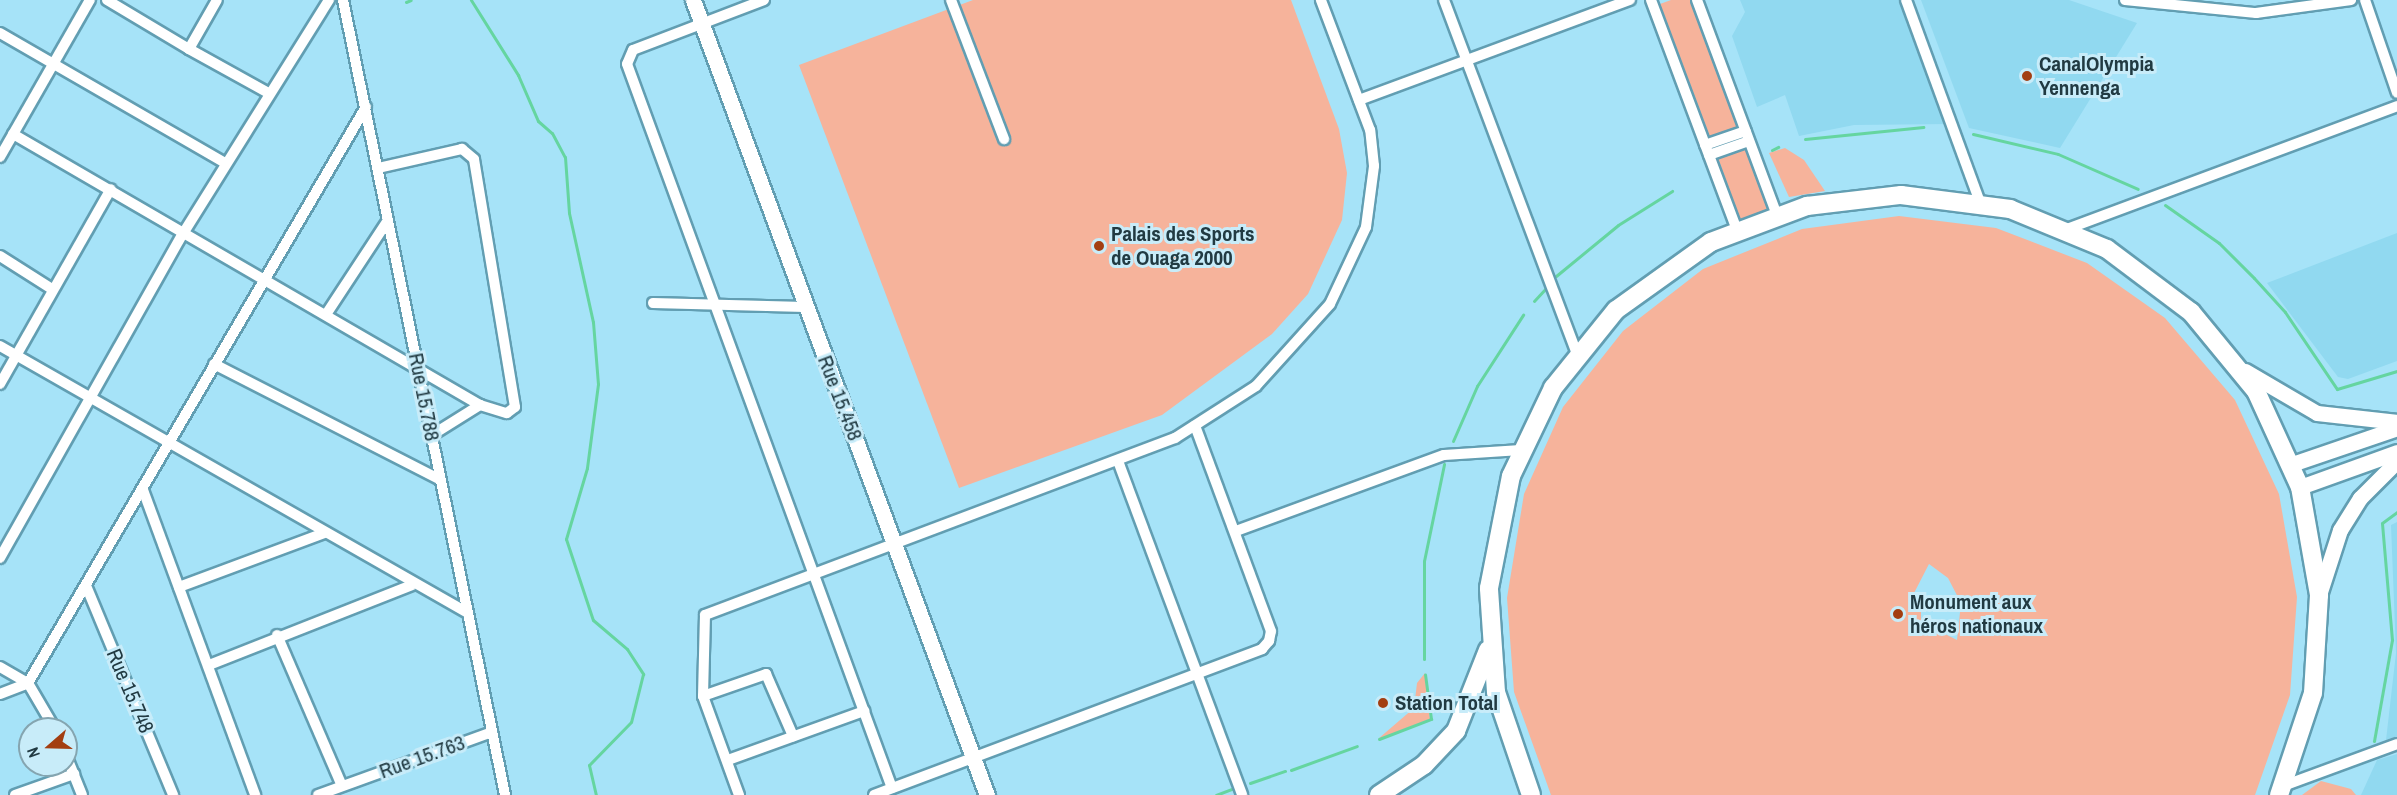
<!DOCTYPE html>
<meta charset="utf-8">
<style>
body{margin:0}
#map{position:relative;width:2397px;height:795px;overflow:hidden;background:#a6e3f8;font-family:"Archivo Narrow",sans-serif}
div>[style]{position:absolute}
.built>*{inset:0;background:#91d9f0}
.green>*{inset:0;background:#f6b39b;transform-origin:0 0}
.stream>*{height:3px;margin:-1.5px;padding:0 1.5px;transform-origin:1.5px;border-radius:1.5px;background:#65d5a0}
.roads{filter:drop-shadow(2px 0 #629eb2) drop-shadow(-2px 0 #629eb2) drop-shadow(0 2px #629eb2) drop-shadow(0 -2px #629eb2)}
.minor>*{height:10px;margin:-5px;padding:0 5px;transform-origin:5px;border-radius:5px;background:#fff}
.secondary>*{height:15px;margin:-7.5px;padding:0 7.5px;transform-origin:7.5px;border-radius:7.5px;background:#fff}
.primary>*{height:18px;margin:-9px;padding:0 9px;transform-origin:9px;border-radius:9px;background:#fff}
.dots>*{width:16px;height:16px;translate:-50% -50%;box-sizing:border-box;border:3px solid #c8ecf9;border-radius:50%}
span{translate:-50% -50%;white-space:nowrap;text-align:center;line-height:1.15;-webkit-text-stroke:6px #c8ecf9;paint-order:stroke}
.poi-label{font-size:21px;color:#213a42;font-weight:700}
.left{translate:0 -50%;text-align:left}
.street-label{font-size:21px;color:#213a42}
.north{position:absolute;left:18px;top:717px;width:60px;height:60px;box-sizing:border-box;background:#c8ecf9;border:2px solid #85a5b0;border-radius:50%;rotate:250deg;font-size:16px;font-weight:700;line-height:24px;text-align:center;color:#213a42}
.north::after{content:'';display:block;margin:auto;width:21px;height:27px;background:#a33e11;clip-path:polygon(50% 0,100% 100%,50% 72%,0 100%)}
</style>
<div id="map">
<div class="built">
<div style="clip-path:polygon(1740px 0,1903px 0,1950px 124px,1854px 125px,1799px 136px,1785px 95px,1757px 107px,1732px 36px,1745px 12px)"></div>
<div style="clip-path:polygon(1921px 0,2069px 0,2137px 23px,2060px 148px,1969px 128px)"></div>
<div style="clip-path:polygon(2397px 233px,2397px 361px,2348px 379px,2338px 377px,2267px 283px)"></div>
<div style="clip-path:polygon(2397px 522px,2397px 736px,2386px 740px,2396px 653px,2391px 525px)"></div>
<div style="clip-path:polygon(2397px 754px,2397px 795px,2361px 795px,2377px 760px)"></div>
</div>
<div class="green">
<div style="clip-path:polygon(973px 0,1291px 0,1339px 129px,1347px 173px,1342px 220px,1308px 294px,1272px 334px,1162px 415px,959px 488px,799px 65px)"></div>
<div style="clip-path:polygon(1671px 0,1692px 0,1741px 129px,1711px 140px,1660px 4px)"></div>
<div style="left:1749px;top:147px;width:66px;height:33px;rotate:70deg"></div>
<div style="clip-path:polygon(1785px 148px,1804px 160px,1825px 191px,1789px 197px,1769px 153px)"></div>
<div style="clip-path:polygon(evenodd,1899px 216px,1996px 228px,2087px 263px,2165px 318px,2235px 400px,2279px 494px,2297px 597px,2290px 695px,2255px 795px,1551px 795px,1514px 692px,1507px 598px,1524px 494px,1563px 407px,1623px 331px,1703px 269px,1802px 229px,1899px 216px,1929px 564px,1948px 578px,1961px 603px,1957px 640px,1921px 622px,1921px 609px,1912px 597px,1929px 564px)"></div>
<div style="clip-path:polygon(1425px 673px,1430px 719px,1378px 739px,1414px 708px,1417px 683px)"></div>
<div style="clip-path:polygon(2321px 781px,2351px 789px,2356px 795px,2302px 795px)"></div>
</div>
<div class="stream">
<div style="left:471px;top:0;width:89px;rotate:57.9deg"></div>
<div style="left:518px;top:75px;width:50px;rotate:66.5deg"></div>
<div style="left:538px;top:121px;width:18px;rotate:41deg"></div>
<div style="left:552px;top:133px;width:27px;rotate:62deg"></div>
<div style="left:565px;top:157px;width:56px;rotate:85.9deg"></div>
<div style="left:569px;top:213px;width:112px;rotate:77.6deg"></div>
<div style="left:593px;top:322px;width:62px;rotate:85.4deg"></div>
<div style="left:598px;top:384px;width:85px;rotate:97.5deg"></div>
<div style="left:587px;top:468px;width:74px;rotate:106.5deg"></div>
<div style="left:566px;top:539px;width:85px;rotate:71.6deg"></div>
<div style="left:593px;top:620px;width:45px;rotate:40.5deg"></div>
<div style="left:627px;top:649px;width:30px;rotate:57deg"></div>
<div style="left:643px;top:674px;width:49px;rotate:104deg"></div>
<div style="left:631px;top:722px;width:60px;rotate:134.3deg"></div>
<div style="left:589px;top:765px;width:31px;rotate:77deg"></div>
<div style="left:406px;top:2px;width:5px;rotate:-22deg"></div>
<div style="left:1973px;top:134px;width:87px;rotate:13.2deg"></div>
<div style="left:2058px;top:154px;width:87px;rotate:23.6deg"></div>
<div style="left:1805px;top:139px;width:119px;rotate:-5.8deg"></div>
<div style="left:1772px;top:150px;width:7px;rotate:-27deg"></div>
<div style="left:2165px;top:205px;width:66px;rotate:35.1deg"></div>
<div style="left:2219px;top:243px;width:49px;rotate:45deg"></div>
<div style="left:2254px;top:278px;width:46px;rotate:47.6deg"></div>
<div style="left:2285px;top:312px;width:93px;rotate:56deg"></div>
<div style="left:2337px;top:389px;width:63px;rotate:-16.7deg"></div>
<div style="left:1556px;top:276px;width:80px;rotate:-39.4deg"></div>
<div style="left:1618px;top:225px;width:64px;rotate:-32.2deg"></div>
<div style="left:1534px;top:301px;width:18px;rotate:-47deg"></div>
<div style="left:1453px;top:441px;width:60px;rotate:-66.4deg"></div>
<div style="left:1477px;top:386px;width:85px;rotate:-57.1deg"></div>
<div style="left:1424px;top:659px;width:98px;rotate:-90deg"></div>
<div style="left:1424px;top:561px;width:99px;rotate:-78.3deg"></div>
<div style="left:1379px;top:739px;width:56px;rotate:-21deg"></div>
<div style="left:1431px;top:719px;width:45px;rotate:-97.6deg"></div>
<div style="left:2374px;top:741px;width:103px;rotate:-79.9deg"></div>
<div style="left:2392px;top:640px;width:117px;rotate:-94.9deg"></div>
<div style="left:2382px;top:523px;width:19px;rotate:-36deg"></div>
<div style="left:1291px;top:770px;width:70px;rotate:-20deg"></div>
<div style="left:1250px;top:783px;width:37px;rotate:-19deg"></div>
<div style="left:1216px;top:795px;width:17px;rotate:-21deg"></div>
</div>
<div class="roads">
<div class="minor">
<div style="left:107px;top:0;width:96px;rotate:30.9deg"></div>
<div style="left:189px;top:49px;width:56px;rotate:-60.3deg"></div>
<div style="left:343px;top:0;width:811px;rotate:78.48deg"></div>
<div style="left:764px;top:0;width:140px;rotate:159.1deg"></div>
<div style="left:633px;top:50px;width:15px;rotate:113deg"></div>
<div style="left:627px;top:64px;width:771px;rotate:69.9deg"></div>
<div style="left:951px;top:0;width:149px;rotate:69.1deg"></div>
<div style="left:1444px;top:0;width:378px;rotate:69.4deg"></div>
<div style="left:1651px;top:0;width:246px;rotate:69.5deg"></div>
<div style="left:1697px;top:0;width:229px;rotate:69.6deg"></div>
<div style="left:1906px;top:0;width:215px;rotate:69.9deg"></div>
<div style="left:2125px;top:0;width:132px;rotate:5.7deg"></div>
<div style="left:2256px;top:13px;width:96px;rotate:-7.8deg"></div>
<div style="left:2365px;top:0;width:98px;rotate:71deg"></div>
<div style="left:0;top:33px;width:260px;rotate:30deg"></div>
<div style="left:189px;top:49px;width:89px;rotate:28.9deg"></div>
<div style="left:1359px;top:100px;width:289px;rotate:-20.3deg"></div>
<div style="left:13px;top:134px;width:540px;rotate:30.13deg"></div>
<div style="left:480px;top:405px;width:28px;rotate:17deg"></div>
<div style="left:507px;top:413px;width:10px;rotate:-37deg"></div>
<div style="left:515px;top:407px;width:251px;rotate:-99.4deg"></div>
<div style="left:474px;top:159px;width:16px;rotate:-140deg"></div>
<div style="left:462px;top:149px;width:86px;rotate:167.3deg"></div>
<div style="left:1705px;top:145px;width:43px;rotate:-18.9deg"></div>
<div style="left:1709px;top:155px;width:42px;rotate:-19.3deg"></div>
<div style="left:0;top:157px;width:181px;rotate:-60.2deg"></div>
<div style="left:2067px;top:229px;width:352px;rotate:-20.4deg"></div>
<div style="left:0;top:256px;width:62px;rotate:32.4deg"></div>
<div style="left:653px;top:303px;width:152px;rotate:1.5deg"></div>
<div style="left:327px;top:313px;width:111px;rotate:-56.7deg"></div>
<div style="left:0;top:346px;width:539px;rotate:29.71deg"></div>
<div style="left:214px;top:364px;width:255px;rotate:27.1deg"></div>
<div style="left:0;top:384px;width:224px;rotate:-60.4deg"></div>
<div style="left:432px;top:435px;width:57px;rotate:-32deg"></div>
<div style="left:1118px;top:461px;width:356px;rotate:69.6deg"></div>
<div style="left:143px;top:490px;width:325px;rotate:69.8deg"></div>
<div style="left:1236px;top:531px;width:221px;rotate:-20.1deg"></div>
<div style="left:1444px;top:455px;width:77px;rotate:-3.7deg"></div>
<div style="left:0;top:558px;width:374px;rotate:-60.6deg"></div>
<div style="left:184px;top:232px;width:274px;rotate:-58deg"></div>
<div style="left:179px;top:587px;width:155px;rotate:-20.4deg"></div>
<div style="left:87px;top:588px;width:224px;rotate:67.4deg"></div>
<div style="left:277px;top:635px;width:164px;rotate:66.7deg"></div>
<div style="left:209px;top:665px;width:218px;rotate:-21.5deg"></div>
<div style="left:0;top:667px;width:32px;rotate:30deg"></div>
<div style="left:28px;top:683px;width:53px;rotate:59.6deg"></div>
<div style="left:28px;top:683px;width:668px;rotate:-59.6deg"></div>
<div style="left:0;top:694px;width:30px;rotate:-21deg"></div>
<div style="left:703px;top:696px;width:67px;rotate:-19.2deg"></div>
<div style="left:766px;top:674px;width:68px;rotate:66.5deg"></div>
<div style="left:66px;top:755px;width:43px;rotate:68.2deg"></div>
<div style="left:728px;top:760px;width:145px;rotate:-19.8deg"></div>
<div style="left:2283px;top:786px;width:121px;rotate:-20.2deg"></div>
<div style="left:15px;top:795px;width:63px;rotate:-19.6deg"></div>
<div style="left:318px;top:795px;width:185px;rotate:-19.9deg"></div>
<div style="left:739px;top:795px;width:105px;rotate:-110deg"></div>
<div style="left:703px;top:696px;width:81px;rotate:-88.6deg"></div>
<div style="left:705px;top:615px;width:502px;rotate:-20.64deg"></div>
<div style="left:1175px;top:438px;width:96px;rotate:-32.7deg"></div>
<div style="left:1256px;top:386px;width:110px;rotate:-47.9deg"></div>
<div style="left:1330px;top:304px;width:85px;rotate:-64.9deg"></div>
<div style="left:1366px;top:227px;width:62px;rotate:-82.5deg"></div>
<div style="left:1374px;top:166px;width:36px;rotate:-96deg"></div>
<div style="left:1370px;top:130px;width:139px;rotate:-110.7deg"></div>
<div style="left:874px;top:795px;width:415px;rotate:-20.6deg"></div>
<div style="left:1262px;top:649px;width:11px;rotate:-49deg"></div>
<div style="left:1269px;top:641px;width:10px;rotate:-79deg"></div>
<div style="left:1271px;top:631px;width:219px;rotate:-110.3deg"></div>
</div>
<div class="secondary">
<div style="left:693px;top:0;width:848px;rotate:69.71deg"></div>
<div style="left:2245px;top:371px;width:83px;rotate:30.3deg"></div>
<div style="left:2317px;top:413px;width:81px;rotate:6.4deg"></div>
<div style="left:2292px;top:464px;width:111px;rotate:-18.9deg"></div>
<div style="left:2300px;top:487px;width:103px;rotate:-19.8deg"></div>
<div style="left:2319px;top:595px;width:68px;rotate:-72.1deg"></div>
<div style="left:2340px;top:530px;width:38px;rotate:-58deg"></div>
<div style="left:2360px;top:498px;width:52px;rotate:-45deg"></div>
</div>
<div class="primary">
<div style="left:1379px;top:795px;width:54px;rotate:-33.7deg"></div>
<div style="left:1424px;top:765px;width:47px;rotate:-46.7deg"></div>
<div style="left:1456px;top:731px;width:87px;rotate:-68.4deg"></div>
<div style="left:1531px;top:795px;width:109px;rotate:-108.8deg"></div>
<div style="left:1496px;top:692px;width:104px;rotate:-93.9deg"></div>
<div style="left:1489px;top:588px;width:114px;rotate:-78.9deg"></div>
<div style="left:1511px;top:476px;width:98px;rotate:-64.5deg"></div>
<div style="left:1553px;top:388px;width:100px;rotate:-51.1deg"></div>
<div style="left:1616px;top:310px;width:117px;rotate:-35.6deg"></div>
<div style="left:1711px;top:242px;width:103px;rotate:-20.6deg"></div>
<div style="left:1807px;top:206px;width:95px;rotate:-6.7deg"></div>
<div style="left:1901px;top:195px;width:110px;rotate:7.3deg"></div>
<div style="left:2010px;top:209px;width:105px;rotate:22.4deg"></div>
<div style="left:2107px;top:249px;width:105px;rotate:36.9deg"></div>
<div style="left:2191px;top:312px;width:102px;rotate:50.6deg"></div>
<div style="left:2256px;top:391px;width:106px;rotate:65.4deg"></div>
<div style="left:2300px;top:487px;width:110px;rotate:80deg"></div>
<div style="left:2319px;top:595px;width:98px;rotate:93.5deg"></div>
<div style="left:2313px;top:693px;width:108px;rotate:108.4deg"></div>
</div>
</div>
<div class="dots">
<div style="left:2027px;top:76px;background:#a33e11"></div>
<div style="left:1099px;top:246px;background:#a33e11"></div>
<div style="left:1898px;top:614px;background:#a33e11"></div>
<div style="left:1383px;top:703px;background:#a33e11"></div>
</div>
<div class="poi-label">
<span class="left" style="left:2039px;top:76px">CanalOlympia<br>Yennenga</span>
<span class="left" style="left:1111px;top:246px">Palais des Sports<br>de Ouaga 2000</span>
<span class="left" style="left:1910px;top:614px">Monument aux<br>héros nationaux</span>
<span class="left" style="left:1395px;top:703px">Station Total</span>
</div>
<div class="street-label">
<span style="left:424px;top:397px;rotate:79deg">Rue 15.788</span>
<span style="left:840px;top:398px;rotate:69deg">Rue 15.458</span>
<span style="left:130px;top:691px;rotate:67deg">Rue 15.748</span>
<span style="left:422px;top:757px;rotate:-20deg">Rue 15.763</span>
</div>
<div class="north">N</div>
</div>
